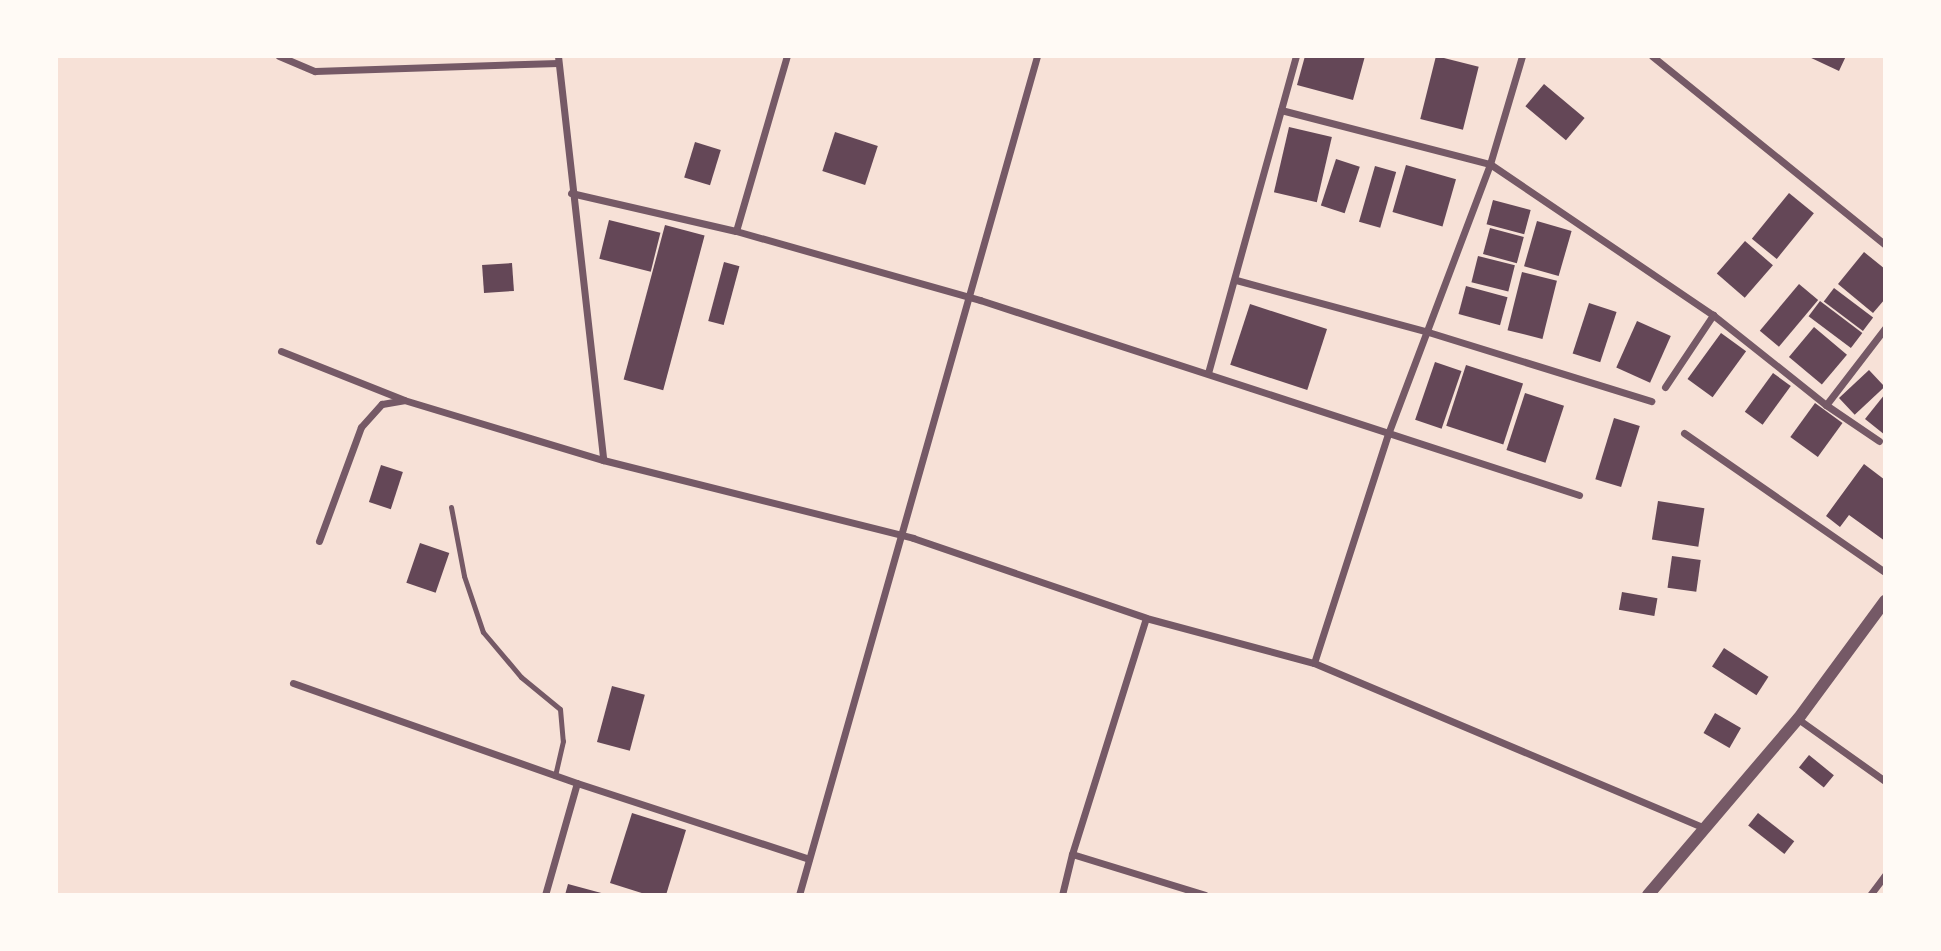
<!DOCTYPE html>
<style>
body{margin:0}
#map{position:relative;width:1941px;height:951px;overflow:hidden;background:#f7e1d7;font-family:"Public Sans",sans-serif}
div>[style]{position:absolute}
.building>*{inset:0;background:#644757;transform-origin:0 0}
.service>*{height:5px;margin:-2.5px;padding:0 2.5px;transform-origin:2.5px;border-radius:2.5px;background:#755966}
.minor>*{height:7px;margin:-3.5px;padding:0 3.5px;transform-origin:3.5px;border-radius:3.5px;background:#755966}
.tertiary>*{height:12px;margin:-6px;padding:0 6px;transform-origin:6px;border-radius:6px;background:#755966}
span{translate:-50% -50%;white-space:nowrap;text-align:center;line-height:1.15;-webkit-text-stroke:7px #fffaf5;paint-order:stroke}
.frame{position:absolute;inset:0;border:58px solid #fffaf5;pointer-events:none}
</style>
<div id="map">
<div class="building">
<div style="clip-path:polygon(1305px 56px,1365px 56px,1353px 100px,1297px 85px)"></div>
<div style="left:1436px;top:56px;width:44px;height:65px;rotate:14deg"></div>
<div style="clip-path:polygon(1807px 56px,1846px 56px,1839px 71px)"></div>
<div style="left:1544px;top:84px;width:53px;height:29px;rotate:40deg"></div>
<div style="left:1289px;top:127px;width:44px;height:67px;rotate:13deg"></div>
<div style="left:835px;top:132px;width:45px;height:41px;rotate:18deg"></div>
<div style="left:695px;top:142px;width:27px;height:37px;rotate:17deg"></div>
<div style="left:1336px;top:159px;width:25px;height:49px;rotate:18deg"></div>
<div style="left:1406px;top:165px;width:52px;height:49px;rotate:16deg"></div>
<div style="left:1375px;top:166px;width:22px;height:58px;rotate:16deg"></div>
<div style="left:1789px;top:193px;width:32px;height:59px;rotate:39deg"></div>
<div style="left:1493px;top:200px;width:39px;height:25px;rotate:15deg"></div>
<div style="left:609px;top:220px;width:53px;height:40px;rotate:14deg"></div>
<div style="left:1537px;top:221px;width:36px;height:47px;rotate:16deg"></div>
<div style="left:665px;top:225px;width:41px;height:160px;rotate:15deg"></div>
<div style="left:1490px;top:228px;width:35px;height:27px;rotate:15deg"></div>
<div style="left:1745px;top:241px;width:37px;height:43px;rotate:41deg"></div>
<div style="clip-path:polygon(1864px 252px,1885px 269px,1885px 299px,1873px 313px,1838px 284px)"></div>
<div style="left:1478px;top:256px;width:38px;height:27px;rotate:14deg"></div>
<div style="left:724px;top:262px;width:16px;height:61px;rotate:15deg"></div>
<div style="left:512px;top:263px;width:28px;height:30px;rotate:86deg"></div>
<div style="left:1522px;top:272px;width:36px;height:60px;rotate:14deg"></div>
<div style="left:1799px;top:284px;width:25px;height:61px;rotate:40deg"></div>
<div style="left:1466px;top:286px;width:43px;height:29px;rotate:15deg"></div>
<div style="left:1834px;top:288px;width:49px;height:17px;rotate:37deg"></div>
<div style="left:1820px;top:301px;width:53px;height:19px;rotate:37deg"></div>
<div style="left:1589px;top:303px;width:29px;height:53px;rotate:18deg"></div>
<div style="left:1250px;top:304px;width:81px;height:64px;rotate:18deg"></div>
<div style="left:1637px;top:321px;width:37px;height:51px;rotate:24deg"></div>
<div style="left:1814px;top:327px;width:43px;height:39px;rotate:40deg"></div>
<div style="left:1721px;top:333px;width:31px;height:57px;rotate:36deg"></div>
<div style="left:1435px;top:362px;width:28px;height:61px;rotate:19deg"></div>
<div style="left:1466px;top:365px;width:60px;height:64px;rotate:18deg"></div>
<div style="left:1869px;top:370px;width:23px;height:41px;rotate:47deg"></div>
<div style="left:1773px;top:373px;width:22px;height:48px;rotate:36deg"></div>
<div style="left:1525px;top:393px;width:41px;height:60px;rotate:18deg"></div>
<div style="clip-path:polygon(1885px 394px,1885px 435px,1865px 419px)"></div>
<div style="left:1815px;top:403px;width:34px;height:42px;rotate:36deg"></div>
<div style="left:1614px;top:418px;width:27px;height:64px;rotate:17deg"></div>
<div style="clip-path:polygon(1864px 464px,1885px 480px,1885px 541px,1849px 515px,1840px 527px,1826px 516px)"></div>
<div style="left:381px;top:465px;width:23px;height:39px;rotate:18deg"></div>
<div style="left:1658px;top:501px;width:47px;height:39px;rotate:9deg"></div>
<div style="left:420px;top:543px;width:31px;height:42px;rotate:19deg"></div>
<div style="left:1672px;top:556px;width:29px;height:32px;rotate:8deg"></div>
<div style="left:1622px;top:592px;width:36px;height:18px;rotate:10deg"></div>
<div style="left:1724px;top:648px;width:53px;height:22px;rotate:33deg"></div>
<div style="left:612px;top:686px;width:34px;height:58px;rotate:15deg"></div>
<div style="left:1715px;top:713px;width:30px;height:23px;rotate:30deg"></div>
<div style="left:1809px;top:755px;width:32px;height:16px;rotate:39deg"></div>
<div style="clip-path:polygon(632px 813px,686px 830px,666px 895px,648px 895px,610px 883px)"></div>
<div style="left:1758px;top:813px;width:46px;height:16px;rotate:38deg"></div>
<div style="clip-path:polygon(568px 884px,605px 894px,604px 895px,565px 895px)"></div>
</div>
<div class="service">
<div style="left:451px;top:507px;width:70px;rotate:79.3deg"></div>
<div style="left:464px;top:576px;width:59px;rotate:71.3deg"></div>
<div style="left:483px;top:632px;width:59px;rotate:49.8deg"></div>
<div style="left:521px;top:677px;width:50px;rotate:39.4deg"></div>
<div style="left:560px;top:709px;width:32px;rotate:85deg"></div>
<div style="left:563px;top:741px;width:36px;rotate:103deg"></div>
</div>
<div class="minor">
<div style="left:279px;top:56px;width:39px;rotate:23deg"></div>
<div style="left:315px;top:71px;width:243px;rotate:-1.9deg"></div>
<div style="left:558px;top:56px;width:406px;rotate:83.6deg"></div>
<div style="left:1652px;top:56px;width:300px;rotate:39deg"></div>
<div style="left:1281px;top:110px;width:216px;rotate:14.5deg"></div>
<div style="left:1490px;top:164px;width:269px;rotate:34.1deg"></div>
<div style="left:1713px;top:315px;width:144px;rotate:38.5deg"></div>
<div style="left:1826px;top:405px;width:64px;rotate:34.2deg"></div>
<div style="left:571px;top:193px;width:169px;rotate:13deg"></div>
<div style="left:736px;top:231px;width:254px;rotate:15.8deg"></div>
<div style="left:980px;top:300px;width:630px;rotate:18.03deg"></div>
<div style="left:736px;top:231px;width:182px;rotate:-73.8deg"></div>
<div style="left:1236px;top:280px;width:196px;rotate:15.1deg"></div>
<div style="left:1425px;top:331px;width:237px;rotate:17.2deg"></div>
<div style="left:281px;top:351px;width:132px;rotate:21.7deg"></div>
<div style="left:1208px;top:373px;width:329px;rotate:-74.5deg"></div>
<div style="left:1665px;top:387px;width:87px;rotate:-56.3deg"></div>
<div style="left:1826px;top:405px;width:97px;rotate:-52.5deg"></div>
<div style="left:1684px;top:433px;width:244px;rotate:34.7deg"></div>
<div style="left:319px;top:541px;width:121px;rotate:-69.8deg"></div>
<div style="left:361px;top:427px;width:31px;rotate:-48deg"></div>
<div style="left:382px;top:404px;width:22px;rotate:-10deg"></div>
<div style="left:404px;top:400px;width:208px;rotate:16.8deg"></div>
<div style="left:603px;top:460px;width:320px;rotate:14.1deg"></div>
<div style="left:913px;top:538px;width:246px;rotate:18.9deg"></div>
<div style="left:1146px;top:618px;width:174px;rotate:15deg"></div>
<div style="left:1314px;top:663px;width:424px;rotate:22.9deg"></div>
<div style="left:1314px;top:663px;width:241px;rotate:-72.1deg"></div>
<div style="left:1388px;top:434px;width:289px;rotate:-69.3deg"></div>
<div style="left:1490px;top:164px;width:113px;rotate:-73.5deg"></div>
<div style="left:293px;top:683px;width:301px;rotate:19.4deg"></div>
<div style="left:577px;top:783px;width:244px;rotate:18.1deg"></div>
<div style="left:1798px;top:719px;width:107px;rotate:35.5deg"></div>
<div style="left:1072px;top:854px;width:247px;rotate:-72.6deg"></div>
<div style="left:545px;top:895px;width:116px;rotate:-74.1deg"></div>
<div style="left:799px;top:895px;width:872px;rotate:-74.16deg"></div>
<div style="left:1062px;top:895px;width:42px;rotate:-76.3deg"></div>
<div style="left:1072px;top:854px;width:139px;rotate:17.1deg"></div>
<div style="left:1870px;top:895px;width:25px;rotate:-53deg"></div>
</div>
<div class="tertiary">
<div style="left:1648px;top:895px;width:231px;rotate:-49.6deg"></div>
<div style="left:1798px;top:719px;width:147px;rotate:-53.6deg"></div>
</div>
<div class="frame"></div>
</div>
